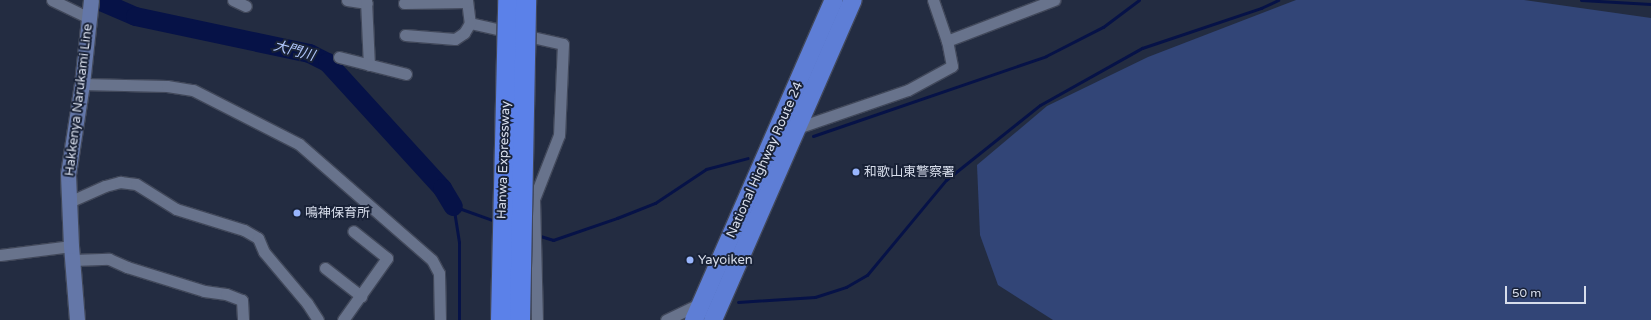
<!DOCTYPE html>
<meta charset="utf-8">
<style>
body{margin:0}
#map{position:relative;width:1651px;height:320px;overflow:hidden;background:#232c41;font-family:"Varela Round","Noto Sans JP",sans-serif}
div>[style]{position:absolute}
.green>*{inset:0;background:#324577}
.stream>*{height:3px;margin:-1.5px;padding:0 1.5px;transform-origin:1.5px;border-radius:1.5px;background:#061247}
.river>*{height:19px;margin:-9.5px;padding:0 9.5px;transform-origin:9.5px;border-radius:9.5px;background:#061247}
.roads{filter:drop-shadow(1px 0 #41485a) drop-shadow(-1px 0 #41485a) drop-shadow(0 1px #41485a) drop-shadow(0 -1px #41485a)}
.minor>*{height:11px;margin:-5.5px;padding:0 5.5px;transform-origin:5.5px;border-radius:5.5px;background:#68738c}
.secondary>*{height:15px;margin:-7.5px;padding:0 7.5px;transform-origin:7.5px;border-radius:7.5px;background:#6477a8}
.trunk>*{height:18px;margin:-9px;padding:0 9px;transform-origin:9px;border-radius:9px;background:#5e7ed6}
.bridges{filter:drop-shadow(1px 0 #41485a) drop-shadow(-1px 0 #41485a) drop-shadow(0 1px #41485a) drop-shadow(0 -1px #41485a)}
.motorway-bridge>*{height:20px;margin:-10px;padding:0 10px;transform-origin:10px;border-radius:10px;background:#5b81e9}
.dots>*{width:11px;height:11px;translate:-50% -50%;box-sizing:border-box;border:2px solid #192237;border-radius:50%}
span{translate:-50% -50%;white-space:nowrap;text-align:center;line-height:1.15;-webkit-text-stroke:4px #192237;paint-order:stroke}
.street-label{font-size:13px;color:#d7ddeb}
.poi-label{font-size:13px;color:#d7ddeb}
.left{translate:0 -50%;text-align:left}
.water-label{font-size:14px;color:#b0c6fb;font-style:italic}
.scale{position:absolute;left:1505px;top:286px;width:81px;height:18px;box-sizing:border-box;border:2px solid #d7ddeb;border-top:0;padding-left:5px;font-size:12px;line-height:14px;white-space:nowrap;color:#d7ddeb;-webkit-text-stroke:3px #192237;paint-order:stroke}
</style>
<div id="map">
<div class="green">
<div style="clip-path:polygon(1296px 0,1524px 0,1651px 18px,1651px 320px,1053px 320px,998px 285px,980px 235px,977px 165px,1047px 106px,1148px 57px)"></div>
</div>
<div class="stream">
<div style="left:1581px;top:0;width:70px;rotate:3.3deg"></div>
<div style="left:813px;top:136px;width:246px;rotate:-18.9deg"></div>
<div style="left:1046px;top:56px;width:64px;rotate:-27deg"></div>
<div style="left:1103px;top:27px;width:45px;rotate:-36.9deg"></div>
<div style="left:537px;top:235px;width:17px;rotate:17deg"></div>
<div style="left:553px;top:240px;width:68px;rotate:-19deg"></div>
<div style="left:617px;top:218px;width:41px;rotate:-21.5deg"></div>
<div style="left:655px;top:203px;width:61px;rotate:-33.7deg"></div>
<div style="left:706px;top:169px;width:43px;rotate:-14.7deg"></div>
<div style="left:738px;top:302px;width:77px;rotate:-3.7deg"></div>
<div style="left:815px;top:297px;width:33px;rotate:-18deg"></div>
<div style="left:846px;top:287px;width:24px;rotate:-30deg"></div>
<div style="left:867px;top:275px;width:124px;rotate:-50.3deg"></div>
<div style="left:946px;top:180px;width:120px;rotate:-38.6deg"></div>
<div style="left:1040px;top:105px;width:117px;rotate:-29.2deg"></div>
<div style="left:1142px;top:48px;width:126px;rotate:-18.6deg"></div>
<div style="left:1261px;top:8px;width:19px;rotate:-25deg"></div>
<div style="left:459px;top:320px;width:78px;rotate:-90deg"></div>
<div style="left:459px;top:242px;width:36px;rotate:-99deg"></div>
<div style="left:453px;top:206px;width:45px;rotate:19.7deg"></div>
</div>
<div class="river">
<div style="left:98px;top:0;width:40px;rotate:23.4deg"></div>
<div style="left:135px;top:16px;width:178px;rotate:12deg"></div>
<div style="left:309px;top:53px;width:20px;rotate:27deg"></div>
<div style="left:327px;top:62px;width:171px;rotate:47.6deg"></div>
<div style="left:442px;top:188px;width:21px;rotate:59deg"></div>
</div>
<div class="roads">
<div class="minor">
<div style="left:52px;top:0;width:41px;rotate:25.9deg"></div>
<div style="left:233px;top:0;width:14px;rotate:25deg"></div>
<div style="left:347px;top:0;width:20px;rotate:9deg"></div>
<div style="left:366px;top:0;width:65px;rotate:87.4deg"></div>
<div style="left:467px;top:0;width:23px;rotate:83deg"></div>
<div style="left:470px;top:23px;width:95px;rotate:12.7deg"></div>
<div style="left:563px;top:44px;width:91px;rotate:92.5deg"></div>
<div style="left:559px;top:135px;width:69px;rotate:111.3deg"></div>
<div style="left:534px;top:199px;width:121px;rotate:88.6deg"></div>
<div style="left:404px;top:3px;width:63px;rotate:-0.9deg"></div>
<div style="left:405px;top:35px;width:50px;rotate:4.6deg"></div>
<div style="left:455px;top:39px;width:11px;rotate:-34deg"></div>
<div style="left:464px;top:33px;width:12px;rotate:-59deg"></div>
<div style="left:947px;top:41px;width:115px;rotate:-21deg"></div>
<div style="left:339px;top:57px;width:69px;rotate:14.2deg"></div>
<div style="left:82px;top:84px;width:85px;rotate:1.3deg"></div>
<div style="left:167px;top:86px;width:26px;rotate:9deg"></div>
<div style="left:193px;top:90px;width:119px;rotate:27deg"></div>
<div style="left:299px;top:144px;width:176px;rotate:41.1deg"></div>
<div style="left:432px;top:260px;width:15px;rotate:62deg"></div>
<div style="left:439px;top:273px;width:47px;rotate:88.8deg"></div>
<div style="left:794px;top:129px;width:120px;rotate:-18.9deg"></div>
<div style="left:908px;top:90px;width:50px;rotate:-28.6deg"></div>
<div style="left:952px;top:66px;width:25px;rotate:-101deg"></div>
<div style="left:947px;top:41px;width:43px;rotate:-108.9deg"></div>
<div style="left:69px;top:202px;width:39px;rotate:-24deg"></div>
<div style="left:105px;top:186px;width:16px;rotate:-15deg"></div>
<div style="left:120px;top:182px;width:16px;rotate:7deg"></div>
<div style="left:136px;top:184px;width:47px;rotate:32deg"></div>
<div style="left:176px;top:209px;width:71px;rotate:17.2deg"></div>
<div style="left:244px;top:230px;width:16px;rotate:30deg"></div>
<div style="left:258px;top:238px;width:15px;rotate:67deg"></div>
<div style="left:264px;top:252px;width:67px;rotate:49.9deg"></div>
<div style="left:307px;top:303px;width:20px;rotate:57deg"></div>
<div style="left:0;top:255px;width:72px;rotate:-7.2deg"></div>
<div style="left:72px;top:260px;width:37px;rotate:-2deg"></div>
<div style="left:109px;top:259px;width:20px;rotate:24deg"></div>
<div style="left:127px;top:267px;width:81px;rotate:17.3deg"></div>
<div style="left:204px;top:291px;width:22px;rotate:8deg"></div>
<div style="left:226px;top:294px;width:17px;rotate:21deg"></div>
<div style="left:242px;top:300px;width:20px;rotate:87deg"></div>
<div style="left:325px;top:268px;width:46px;rotate:37.9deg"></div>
<div style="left:343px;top:320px;width:76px;rotate:-54.6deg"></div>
<div style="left:387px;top:258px;width:43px;rotate:-141.5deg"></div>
<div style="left:666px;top:320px;width:41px;rotate:-25.9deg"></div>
</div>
<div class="secondary">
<div style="left:77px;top:320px;width:74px;rotate:-94.6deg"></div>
<div style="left:71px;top:246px;width:72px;rotate:-92.4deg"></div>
<div style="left:68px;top:174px;width:91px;rotate:-81.2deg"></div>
<div style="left:82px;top:84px;width:84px;rotate:-83.9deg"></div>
</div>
<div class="trunk">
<div style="left:694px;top:320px;width:349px;rotate:-66.4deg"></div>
<div style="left:713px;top:320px;width:349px;rotate:-66.4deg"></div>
</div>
</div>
<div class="bridges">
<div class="motorway-bridge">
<div style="left:501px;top:320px;width:320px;rotate:-88.7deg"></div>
<div style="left:520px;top:320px;width:320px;rotate:-88.9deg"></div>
</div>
</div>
<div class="dots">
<div style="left:856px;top:172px;background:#98b5fd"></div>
<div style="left:297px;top:213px;background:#98b5fd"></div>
<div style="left:690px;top:260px;background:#98b5fd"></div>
</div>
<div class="street-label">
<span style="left:79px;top:100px;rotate:-83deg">Hakkenya Narukami Line</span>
<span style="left:504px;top:160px;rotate:-88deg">Hanwa Expressway</span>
<span style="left:765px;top:160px;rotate:-66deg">National Highway Route 24</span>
</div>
<div class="poi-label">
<span class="left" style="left:864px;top:172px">和歌山東警察署</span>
<span class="left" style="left:305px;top:213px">鳴神保育所</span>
<span class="left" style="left:698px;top:260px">Yayoiken</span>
</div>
<div class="water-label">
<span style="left:294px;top:51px;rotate:15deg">大門川</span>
</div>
<div class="scale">50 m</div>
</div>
